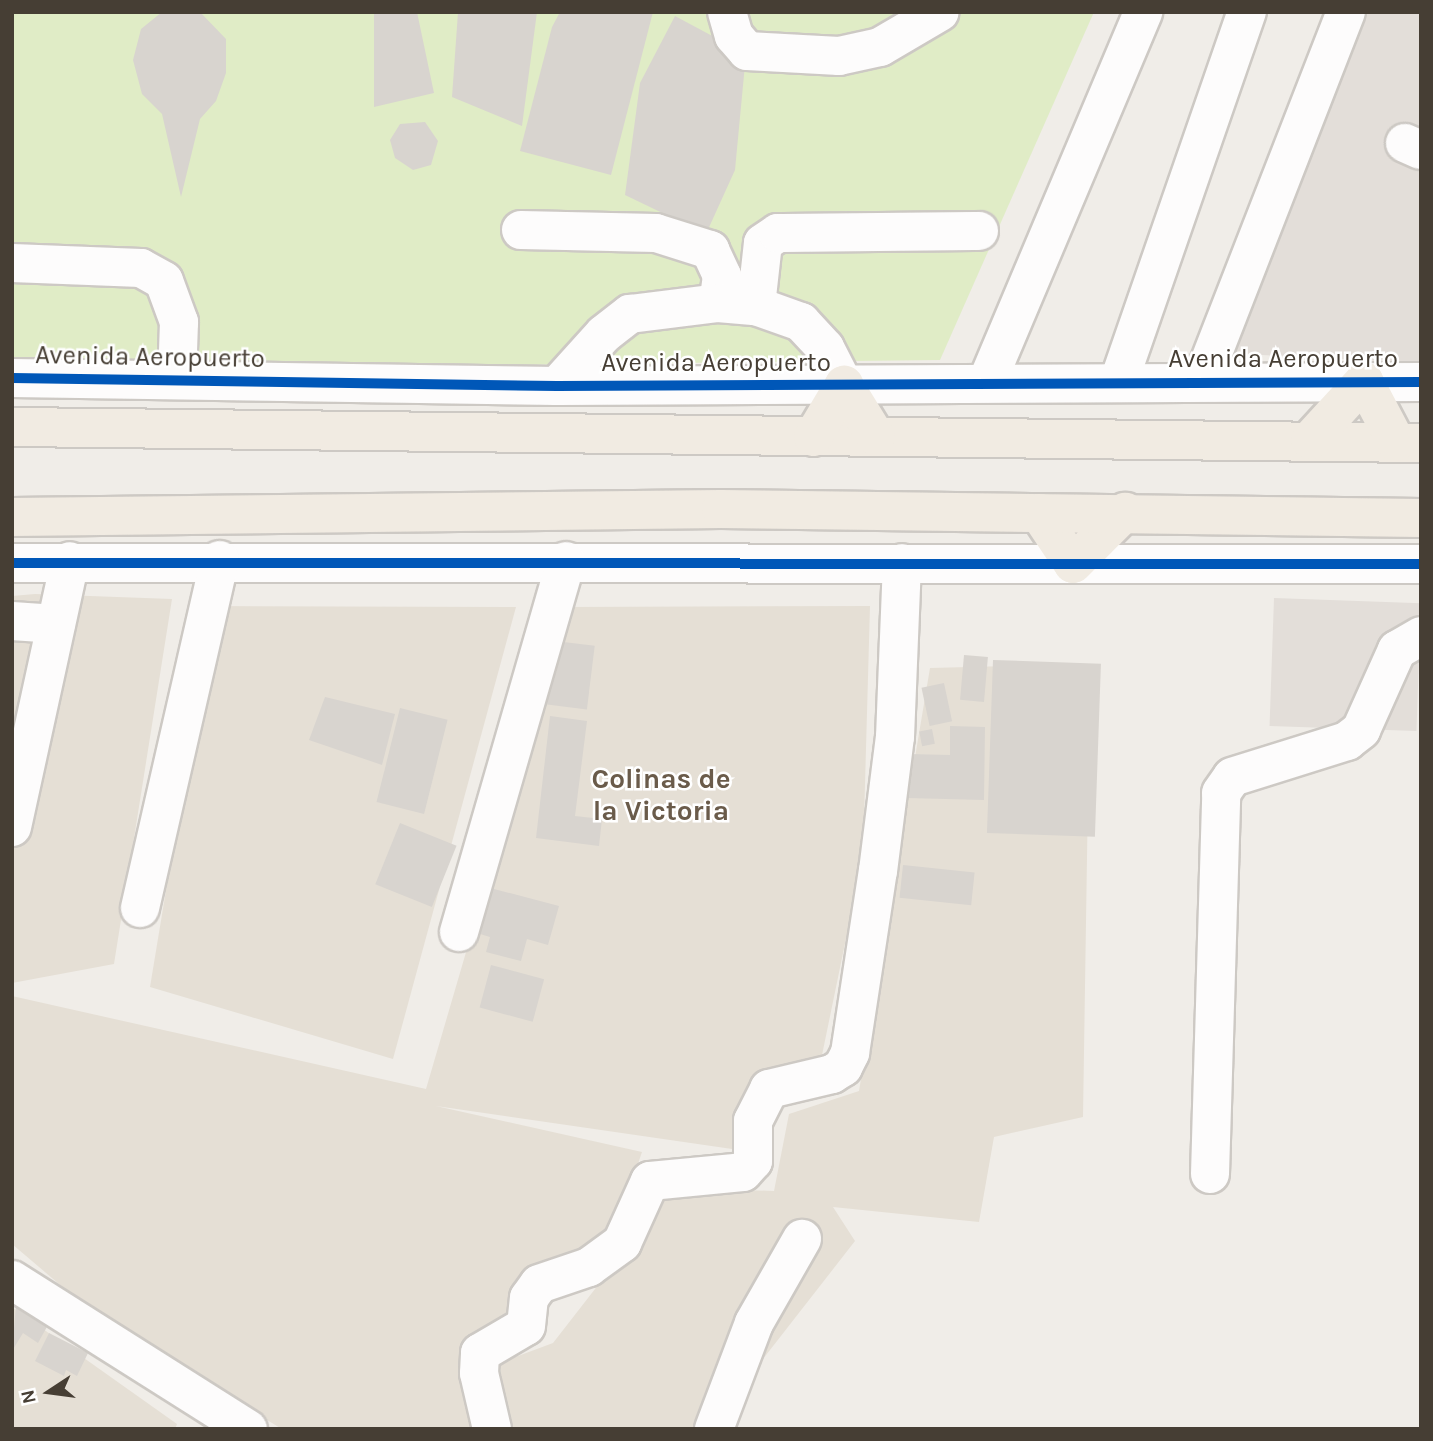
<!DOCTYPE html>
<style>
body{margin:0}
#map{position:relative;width:1433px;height:1441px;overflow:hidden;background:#f0ede8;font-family:Karla,sans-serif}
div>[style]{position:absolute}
.residential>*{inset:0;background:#e5dfd5}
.industrial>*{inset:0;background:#e3ded9;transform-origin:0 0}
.green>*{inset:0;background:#e0ecc6}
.building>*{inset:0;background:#d8d4cf;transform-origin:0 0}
.roads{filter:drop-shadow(2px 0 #cdc9c4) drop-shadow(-2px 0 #cdc9c4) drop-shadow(0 2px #cdc9c4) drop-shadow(0 -2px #cdc9c4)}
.minor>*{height:38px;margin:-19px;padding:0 19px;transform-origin:19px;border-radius:19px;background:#fdfcfc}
.major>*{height:38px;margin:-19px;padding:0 19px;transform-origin:19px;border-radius:19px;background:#f1ebe2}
.cycleway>*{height:10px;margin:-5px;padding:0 5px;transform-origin:5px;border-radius:5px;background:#0057b8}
span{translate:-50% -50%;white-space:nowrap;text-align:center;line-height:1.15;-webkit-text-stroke:5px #fff;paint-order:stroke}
.street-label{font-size:26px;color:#463e34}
.neighbourhood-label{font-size:28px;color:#6a5b4a;font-weight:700}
.frame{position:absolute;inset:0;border:14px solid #463e34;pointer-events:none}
.north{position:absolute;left:14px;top:1357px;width:70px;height:70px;-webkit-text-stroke:5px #fff;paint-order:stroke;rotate:257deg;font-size:19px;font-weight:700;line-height:28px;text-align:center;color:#463e34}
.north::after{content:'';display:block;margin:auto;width:24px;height:32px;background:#463e34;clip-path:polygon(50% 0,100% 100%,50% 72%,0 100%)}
</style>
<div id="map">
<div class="residential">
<div style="clip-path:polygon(35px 594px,172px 599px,114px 964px,12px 983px,12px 825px,30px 648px,12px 787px,12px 596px)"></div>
<div style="clip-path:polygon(213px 606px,516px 607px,393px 1059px,150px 987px)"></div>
<div style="clip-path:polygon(870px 606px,863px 856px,821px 1060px,739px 1150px,436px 1106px,642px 1152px,613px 1237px,463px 1354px,480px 1429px,282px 1429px,106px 1324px,12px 1244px,12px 996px,426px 1089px,567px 607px)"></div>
<div style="clip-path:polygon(1090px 664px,1083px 1117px,994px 1137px,979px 1222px,833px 1207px,855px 1241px,721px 1413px,715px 1429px,511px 1429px,499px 1363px,553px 1343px,602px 1280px,658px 1187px,774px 1191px,789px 1114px,859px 1091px,930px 668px)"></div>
<div style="clip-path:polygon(12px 1307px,177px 1424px,175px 1429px,12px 1429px)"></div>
</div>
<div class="industrial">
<div style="clip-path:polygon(1367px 12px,1421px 12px,1421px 363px,1225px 353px)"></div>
<div style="left:1274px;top:598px;width:147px;height:128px;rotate:2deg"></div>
</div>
<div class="green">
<div style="clip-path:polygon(12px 12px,1094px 12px,940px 360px,12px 371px)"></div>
</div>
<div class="building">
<div style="clip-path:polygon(162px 12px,200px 12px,226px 39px,226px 73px,216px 101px,200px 119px,181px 197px,162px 114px,142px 94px,133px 60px,141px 29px)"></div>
<div style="clip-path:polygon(374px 12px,417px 12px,434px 93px,374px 107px)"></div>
<div style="clip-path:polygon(458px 12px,537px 12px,522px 126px,452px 97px)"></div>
<div style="clip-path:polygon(560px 12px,653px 12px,611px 175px,520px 151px,552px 27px)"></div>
<div style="clip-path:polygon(675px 16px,746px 54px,735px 170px,706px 234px,625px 195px,640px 83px)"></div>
<div style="clip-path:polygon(425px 122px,438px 141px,431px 165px,413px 170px,395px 158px,390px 140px,400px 124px)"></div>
<div style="left:555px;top:641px;width:40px;height:64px;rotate:7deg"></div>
<div style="left:964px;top:655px;width:24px;height:45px;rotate:5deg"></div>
<div style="left:993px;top:660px;width:108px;height:173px;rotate:2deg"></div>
<div style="left:944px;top:683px;width:39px;height:23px;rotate:78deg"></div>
<div style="clip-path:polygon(325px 697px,395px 714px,382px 765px,309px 740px)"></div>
<div style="left:400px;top:708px;width:49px;height:97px;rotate:14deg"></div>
<div style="clip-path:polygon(550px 716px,587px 721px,575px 816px,602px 819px,599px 846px,536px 838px)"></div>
<div style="clip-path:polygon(950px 726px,985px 727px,984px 800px,907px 798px,908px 754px,950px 755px)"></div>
<div style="left:932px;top:729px;width:15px;height:13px;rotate:79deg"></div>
<div style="left:400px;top:823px;width:61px;height:66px;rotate:22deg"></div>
<div style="left:903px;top:865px;width:72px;height:33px;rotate:6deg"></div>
<div style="clip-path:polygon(479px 885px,559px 906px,548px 945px,527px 939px,521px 961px,486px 952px,490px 937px,467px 930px)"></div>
<div style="left:491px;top:965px;width:55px;height:44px;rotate:15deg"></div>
<div style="clip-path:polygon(16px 1306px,48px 1325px,38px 1343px,23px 1333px,12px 1351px)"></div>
<div style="clip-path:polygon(49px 1333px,88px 1353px,77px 1376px,66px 1370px,64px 1376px,35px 1361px)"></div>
</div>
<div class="roads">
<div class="minor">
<div style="left:727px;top:12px;width:25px;rotate:74deg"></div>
<div style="left:734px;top:36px;width:20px;rotate:49deg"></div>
<div style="left:747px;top:51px;width:92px;rotate:3.1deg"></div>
<div style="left:839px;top:56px;width:42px;rotate:-12.4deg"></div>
<div style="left:880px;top:47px;width:69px;rotate:-30.3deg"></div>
<div style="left:1405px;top:143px;width:17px;rotate:24deg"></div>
<div style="left:521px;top:230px;width:135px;rotate:1.3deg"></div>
<div style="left:656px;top:233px;width:57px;rotate:17.5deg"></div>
<div style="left:710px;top:250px;width:29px;rotate:65deg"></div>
<div style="left:722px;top:276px;width:27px;rotate:98deg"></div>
<div style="left:12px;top:263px;width:129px;rotate:2.2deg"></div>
<div style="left:141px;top:268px;width:26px;rotate:29deg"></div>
<div style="left:164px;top:281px;width:44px;rotate:69.9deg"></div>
<div style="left:179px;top:322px;width:58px;rotate:92deg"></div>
<div style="left:756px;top:306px;width:63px;rotate:-83.7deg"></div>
<div style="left:763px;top:243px;width:18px;rotate:-34deg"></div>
<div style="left:778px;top:233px;width:201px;rotate:-0.6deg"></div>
<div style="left:12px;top:378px;width:545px;rotate:0.84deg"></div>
<div style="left:557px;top:386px;width:864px;rotate:-0.27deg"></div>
<div style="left:1119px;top:381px;width:391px;rotate:-70.9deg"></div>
<div style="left:1202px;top:381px;width:396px;rotate:-68.7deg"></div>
<div style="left:987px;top:382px;width:402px;rotate:-67.1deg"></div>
<div style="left:557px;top:386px;width:70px;rotate:-47.9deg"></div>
<div style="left:604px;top:334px;width:33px;rotate:-38deg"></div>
<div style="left:630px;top:314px;width:89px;rotate:-7.1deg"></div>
<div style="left:718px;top:303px;width:38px;rotate:5deg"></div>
<div style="left:756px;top:306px;width:48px;rotate:19.6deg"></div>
<div style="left:801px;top:322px;width:35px;rotate:47deg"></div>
<div style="left:825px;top:348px;width:42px;rotate:62.8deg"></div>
<div style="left:12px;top:563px;width:1409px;rotate:0.04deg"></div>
<div style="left:12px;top:621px;width:44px;rotate:3.9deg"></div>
<div style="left:12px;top:827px;width:272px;rotate:-77.7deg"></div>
<div style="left:140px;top:908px;width:357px;rotate:-77.1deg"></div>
<div style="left:459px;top:932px;width:386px;rotate:-73.9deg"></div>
<div style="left:1210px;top:1174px;width:381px;rotate:-88.3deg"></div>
<div style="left:1221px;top:793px;width:19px;rotate:-55deg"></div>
<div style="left:1232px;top:777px;width:121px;rotate:-17.4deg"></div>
<div style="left:1347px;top:741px;width:18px;rotate:-38deg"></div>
<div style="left:1361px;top:730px;width:88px;rotate:-65.8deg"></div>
<div style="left:1397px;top:650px;width:28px;rotate:-30deg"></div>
<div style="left:12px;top:1280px;width:279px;rotate:32.3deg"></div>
<div style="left:492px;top:1429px;width:57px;rotate:-103.1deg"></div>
<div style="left:479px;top:1373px;width:20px;rotate:-87deg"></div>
<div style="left:480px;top:1353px;width:53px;rotate:-30.4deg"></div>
<div style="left:526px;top:1326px;width:28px;rotate:-84deg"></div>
<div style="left:529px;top:1298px;width:17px;rotate:-54deg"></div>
<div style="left:539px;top:1284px;width:53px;rotate:-18.8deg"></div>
<div style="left:589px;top:1267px;width:41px;rotate:-36deg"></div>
<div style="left:622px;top:1243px;width:68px;rotate:-65.7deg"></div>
<div style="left:650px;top:1181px;width:93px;rotate:-5.5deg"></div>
<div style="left:743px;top:1172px;width:15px;rotate:-48deg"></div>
<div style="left:753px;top:1161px;width:40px;rotate:-90deg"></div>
<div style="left:753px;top:1121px;width:36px;rotate:-63deg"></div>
<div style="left:769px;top:1089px;width:65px;rotate:-13.4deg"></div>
<div style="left:832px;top:1074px;width:13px;rotate:-32deg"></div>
<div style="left:843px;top:1067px;width:16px;rotate:-63deg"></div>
<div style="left:850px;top:1053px;width:184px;rotate:-81.3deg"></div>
<div style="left:878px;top:871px;width:135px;rotate:-82.8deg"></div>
<div style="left:895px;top:737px;width:174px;rotate:-87.7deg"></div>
<div style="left:714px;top:1429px;width:113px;rotate:-69.3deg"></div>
<div style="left:754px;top:1323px;width:97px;rotate:-60.3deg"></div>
</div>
<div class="major">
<div style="left:12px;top:427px;width:1409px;rotate:0.65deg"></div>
<div style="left:813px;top:437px;width:61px;rotate:-59.2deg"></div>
<div style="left:844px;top:385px;width:61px;rotate:58.4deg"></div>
<div style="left:1310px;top:440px;width:80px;rotate:-47.5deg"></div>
<div style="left:1364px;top:381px;width:69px;rotate:62.3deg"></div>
<div style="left:1039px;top:513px;width:61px;rotate:56.3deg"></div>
<div style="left:1073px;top:564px;width:74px;rotate:-45deg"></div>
<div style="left:12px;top:517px;width:709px;rotate:-0.65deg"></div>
<div style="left:721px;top:509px;width:700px;rotate:0.74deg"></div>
</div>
</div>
<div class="cycleway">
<div style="left:12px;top:378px;width:545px;rotate:0.84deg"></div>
<div style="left:557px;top:386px;width:864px;rotate:-0.27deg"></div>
<div style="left:12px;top:563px;width:1409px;rotate:0.04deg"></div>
</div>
<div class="street-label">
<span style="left:150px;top:357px;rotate:1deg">Avenida Aeropuerto</span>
<span style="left:1283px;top:359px">Avenida Aeropuerto</span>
<span style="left:716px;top:363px">Avenida Aeropuerto</span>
</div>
<div class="neighbourhood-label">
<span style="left:661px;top:795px">Colinas de<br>la Victoria</span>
</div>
<div class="frame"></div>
<div class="north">N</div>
</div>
